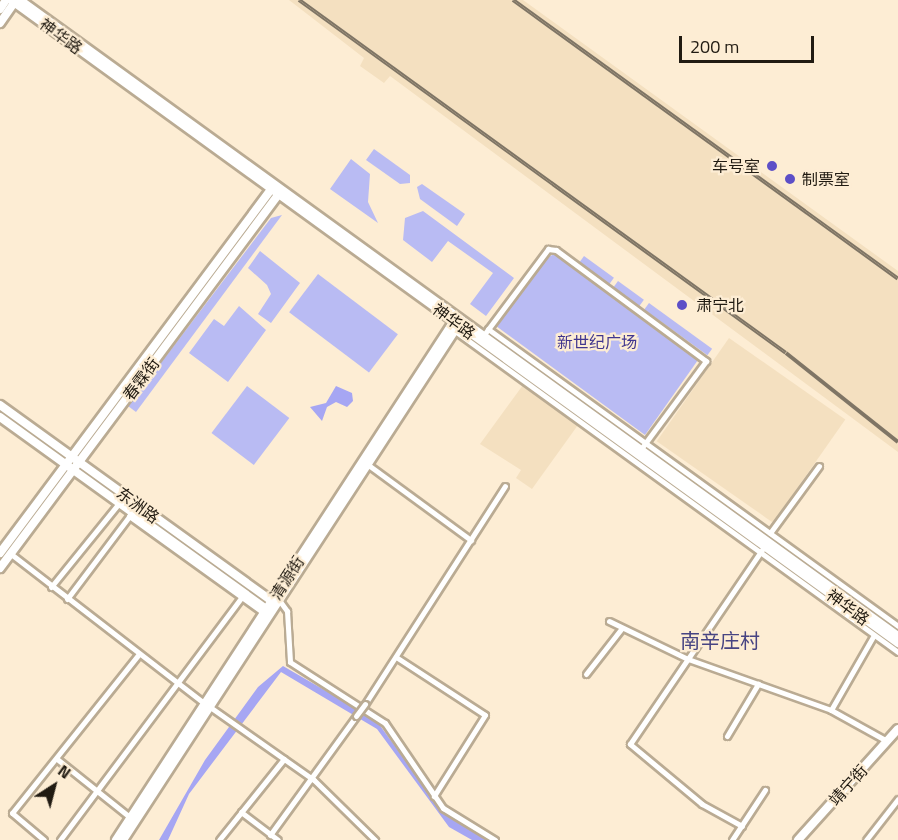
<!DOCTYPE html>
<meta charset="utf-8">
<style>
body{margin:0}
#map{position:relative;width:898px;height:840px;overflow:hidden;background:#fdedd4;font-family:"Titillium Web","Noto Sans SC",sans-serif}
div>[style]{position:absolute}
.built>*{inset:0;background:#f4e0c0;transform-origin:0 0}
.green>*{inset:0;background:#b9bbf3;transform-origin:0 0}
.water>*{inset:0;background:#a6a6f3}
.roads{filter:drop-shadow(2px 0 #baab93) drop-shadow(-2px 0 #baab93) drop-shadow(0 2px #baab93) drop-shadow(0 -2px #baab93)}
.street>*{height:5px;margin:-2.5px;padding:0 2.5px;transform-origin:2.5px;border-radius:2.5px;background:#fff}
.secondary>*{height:8px;margin:-4px;padding:0 4px;transform-origin:4px;border-radius:4px;background:#fff}
.rail>*{height:4px;margin-top:-2px;transform-origin:0;background:repeating-linear-gradient(90deg,#fdedd4 0 4.5px,#7f7565 0 9px);box-sizing:border-box;border-block:2px solid #7f7565}
.bridges{filter:drop-shadow(2px 0 #baab93) drop-shadow(-2px 0 #baab93) drop-shadow(0 2px #baab93) drop-shadow(0 -2px #baab93)}
.street-bridge>*{height:5px;margin:-2.5px;padding:0 2.5px;transform-origin:2.5px;border-radius:2.5px;background:#fff}
.dots>*{width:16px;height:16px;translate:-50% -50%;box-sizing:border-box;border:3px solid #fdedd4;border-radius:50%}
span{translate:-50% -50%;white-space:nowrap;text-align:center;line-height:1.15;-webkit-text-stroke:4.5px #fdedd4;paint-order:stroke}
.street-label{font-size:16px;color:#211b12}
.poi-label{font-size:16px;color:#211b12}
.right{translate:-100% -50%;text-align:right}
.left{translate:0 -50%;text-align:left}
.park-label{font-size:16px;color:#41368e}
.quarter-label{font-size:20px;color:#474482}
.north{position:absolute;left:24px;top:756px;width:60px;height:60px;-webkit-text-stroke:4px #fdedd4;paint-order:stroke;rotate:36deg;font-size:16px;font-weight:700;line-height:24px;text-align:center;color:#211b12}
.north::after{content:'';display:block;margin:auto;width:21px;height:27px;background:#211b12;clip-path:polygon(50% 0,100% 100%,50% 72%,0 100%)}
.scale{position:absolute;left:679px;top:36px;width:135px;height:27px;box-sizing:border-box;border:3px solid #211b12;border-top:0;padding-left:8px;font-size:18px;line-height:21px;white-space:nowrap;color:#211b12;-webkit-text-stroke:4px #fdedd4;paint-order:stroke}
</style>
<div id="map">
<div class="built">
<div style="clip-path:polygon(289px 0,523px 0,898px 271px,898px 452px,390px 76px,384px 83px,360px 66px,364px 58px)"></div>
<div style="left:729px;top:338px;width:142px;height:126px;rotate:35deg"></div>
<div style="clip-path:polygon(523px 385px,578px 425px,532px 489px,516px 478px,521px 470px,480px 444px)"></div>
</div>
<div class="green">
<div style="clip-path:polygon(374px 149px,410px 175px,410px 183px,400px 184px,366px 160px)"></div>
<div style="clip-path:polygon(351px 159px,370px 174px,368px 202px,378px 223px,330px 189px)"></div>
<div style="clip-path:polygon(422px 184px,465px 214px,457px 226px,420px 199px,417px 187px)"></div>
<div style="clip-path:polygon(423px 211px,514px 278px,486px 316px,470px 304px,493px 273px,448px 241px,432px 262px,403px 240px,405px 218px)"></div>
<div style="clip-path:polygon(282px 215px,136px 412px,128px 406px,271px 218px)"></div>
<div style="clip-path:polygon(260px 251px,300px 283px,271px 323px,258px 314px,271px 294px,267px 285px,248px 268px)"></div>
<div style="clip-path:polygon(555px 254px,698px 360px,645px 435px,496px 326px,545px 258px)"></div>
<div style="left:584px;top:256px;width:37px;height:8px;rotate:36deg"></div>
<div style="left:318px;top:274px;width:100px;height:48px;rotate:37deg"></div>
<div style="left:618px;top:281px;width:32px;height:8px;rotate:36deg"></div>
<div style="left:649px;top:303px;width:78px;height:8px;rotate:36deg"></div>
<div style="clip-path:polygon(239px 306px,266px 330px,228px 382px,189px 353px,214px 319px,224px 326px)"></div>
<div style="left:247px;top:386px;width:53px;height:59px;rotate:37deg"></div>
</div>
<div class="water">
<div style="clip-path:polygon(336px 386px,352px 393px,353px 401px,347px 407px,336px 402px,327px 407px,322px 421px,310px 407px,326px 403px)"></div>
<div style="clip-path:polygon(283px 666px,376px 720px,442px 811px,490px 840px,472px 840px,449px 827px,377px 729px,281px 672px,189px 794px,168px 840px,159px 840px,205px 760px,258px 687px)"></div>
</div>
<div class="roads">
<div class="street">
<div style="left:488px;top:329px;width:506px;rotate:35.92deg"></div>
<div style="left:455px;top:331px;width:547px;rotate:35.93deg"></div>
<div style="left:486px;top:332px;width:104px;rotate:-53.2deg"></div>
<div style="left:548px;top:249px;width:8px;rotate:7deg"></div>
<div style="left:556px;top:250px;width:187px;rotate:36.5deg"></div>
<div style="left:706px;top:361px;width:106px;rotate:126.5deg"></div>
<div style="left:367px;top:464px;width:129px;rotate:36.2deg"></div>
<div style="left:129px;top:516px;width:166px;rotate:35.7deg"></div>
<div style="left:770px;top:533px;width:83px;rotate:-53.8deg"></div>
<div style="left:11px;top:554px;width:245px;rotate:37.7deg"></div>
<div style="left:51px;top:587px;width:108px;rotate:-51deg"></div>
<div style="left:67px;top:599px;width:106px;rotate:-53deg"></div>
<div style="left:279px;top:600px;width:14px;rotate:54deg"></div>
<div style="left:287px;top:611px;width:51px;rotate:86.6deg"></div>
<div style="left:290px;top:662px;width:113px;rotate:32.7deg"></div>
<div style="left:385px;top:723px;width:103px;rotate:55.7deg"></div>
<div style="left:443px;top:808px;width:61px;rotate:31.6deg"></div>
<div style="left:609px;top:621px;width:88px;rotate:25.7deg"></div>
<div style="left:688px;top:659px;width:152px;rotate:19.6deg"></div>
<div style="left:831px;top:710px;width:64px;rotate:29deg"></div>
<div style="left:396px;top:657px;width:106px;rotate:33.1deg"></div>
<div style="left:485px;top:715px;width:96px;rotate:122.2deg"></div>
<div style="left:586px;top:674px;width:58px;rotate:-52deg"></div>
<div style="left:365px;top:704px;width:259px;rotate:-57.3deg"></div>
<div style="left:210px;top:707px;width:127px;rotate:35.1deg"></div>
<div style="left:314px;top:780px;width:86px;rotate:44.5deg"></div>
<div style="left:831px;top:710px;width:86px;rotate:-60.2deg"></div>
<div style="left:727px;top:736px;width:61px;rotate:-59.2deg"></div>
<div style="left:57px;top:759px;width:95px;rotate:38.6deg"></div>
<div style="left:241px;top:812px;width:46px;rotate:37.1deg"></div>
<div style="left:742px;top:826px;width:46px;rotate:-151.2deg"></div>
<div style="left:702px;top:804px;width:94px;rotate:-140.2deg"></div>
<div style="left:630px;top:744px;width:235px;rotate:-55.8deg"></div>
<div style="left:270px;top:835px;width:147px;rotate:-54.1deg"></div>
<div style="left:44px;top:840px;width:42px;rotate:-139.8deg"></div>
<div style="left:12px;top:813px;width:202px;rotate:-51.4deg"></div>
<div style="left:60px;top:840px;width:309px;rotate:-53.2deg"></div>
<div style="left:219px;top:840px;width:104px;rotate:-51.3deg"></div>
<div style="left:732px;top:840px;width:60px;rotate:-56.6deg"></div>
<div style="left:866px;top:840px;width:52px;rotate:-52deg"></div>
</div>
<div class="secondary">
<div style="left:11px;top:0;width:1096px;rotate:35.94deg"></div>
<div style="left:20px;top:0;width:1084px;rotate:35.92deg"></div>
<div style="left:0;top:9px;width:11px;rotate:-56deg"></div>
<div style="left:0;top:23px;width:28px;rotate:-55deg"></div>
<div style="left:0;top:405px;width:339px;rotate:35.8deg"></div>
<div style="left:0;top:417px;width:332px;rotate:35.8deg"></div>
<div style="left:0;top:553px;width:459px;rotate:-53.3deg"></div>
<div style="left:0;top:568px;width:469px;rotate:-53.3deg"></div>
<div style="left:116px;top:840px;width:623px;rotate:-56.92deg"></div>
<div style="left:123px;top:840px;width:619px;rotate:-56.93deg"></div>
<div style="left:798px;top:840px;width:149px;rotate:-48deg"></div>
</div>
</div>
<div class="rail">
<div style="left:299px;top:0;width:601px;rotate:35.94deg"></div>
<div style="left:786px;top:353px;width:143px;rotate:38.5deg"></div>
<div style="left:513px;top:0;width:475px;rotate:35.9deg"></div>
</div>
<div class="bridges">
<div class="street-bridge">
<div style="left:356px;top:716px;width:15px;rotate:-53deg"></div>
</div>
</div>
<div class="dots">
<div style="left:772px;top:166px;background:#5d4fc7"></div>
<div style="left:790px;top:179px;background:#5d4fc7"></div>
<div style="left:682px;top:305px;background:#5d4fc7"></div>
</div>
<div class="street-label">
<span style="left:61px;top:36px;rotate:36deg">神华路</span>
<span style="left:454px;top:321px;rotate:36deg">神华路</span>
<span style="left:141px;top:379px;rotate:-53deg">春霖街</span>
<span style="left:138px;top:505px;rotate:36deg">东洲路</span>
<span style="left:287px;top:578px;rotate:-57deg">清源街</span>
<span style="left:848px;top:607px;rotate:36deg">神华路</span>
<span style="left:848px;top:785px;rotate:-48deg">靖宁街</span>
</div>
<div class="poi-label">
<span class="right" style="left:760px;top:166px">车号室</span>
<span class="left" style="left:802px;top:179px">制票室</span>
<span class="left" style="left:696px;top:305px">肃宁北</span>
</div>
<div class="park-label">
<span style="left:597px;top:342px">新世纪广场</span>
</div>
<div class="quarter-label">
<span style="left:720px;top:640px">南辛庄村</span>
</div>
<div class="north">N</div>
<div class="scale">200 m</div>
</div>
